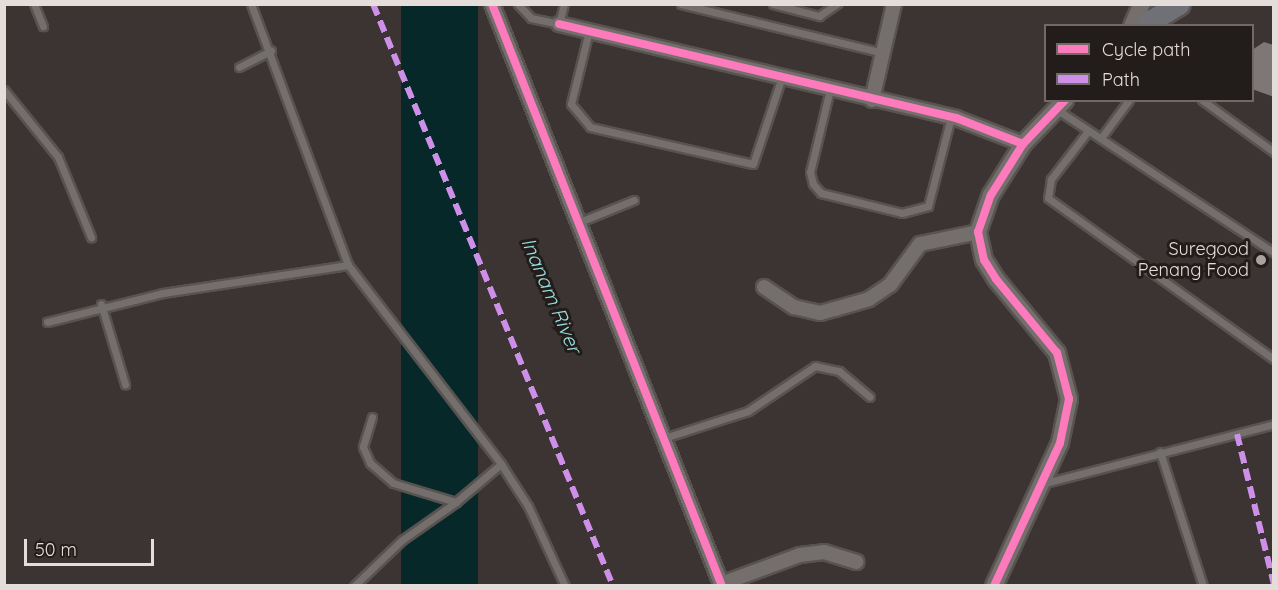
<!DOCTYPE html>
<style>
body{margin:0}
#map{position:relative;width:1278px;height:590px;overflow:hidden;background:#3b3432;font-family:Quicksand,sans-serif}
div>[style]{position:absolute}
.water>*{inset:0;background:#072829;transform-origin:0 0}
.building>*{inset:0;background:#7d7775}
.roads{filter:drop-shadow(2px 0 #585350) drop-shadow(-2px 0 #585350) drop-shadow(0 2px #585350) drop-shadow(0 -2px #585350)}
.service>*{height:7px;margin:-3.5px;padding:0 3.5px;transform-origin:3.5px;border-radius:3.5px;background:#746f6c}
.minor>*{height:14px;margin:-7px;padding:0 7px;transform-origin:7px;border-radius:7px;background:#746f6c}
.tertiary>*{height:16px;margin:-8px;padding:0 8px;transform-origin:8px;border-radius:8px;background:#746f6c}
.primary>*{height:21px;margin:-10.5px;padding:0 10.5px;transform-origin:10.5px;border-radius:10.5px;background:#707177}
.quiet>*{height:6px;margin-top:-3px;transform-origin:0;background:repeating-linear-gradient(90deg,#ce8fe9 0 12px,transparent 0 18px)}
.cycleway>*{height:8px;margin:-4px;padding:0 4px;transform-origin:4px;border-radius:4px;background:#fd7abc}
.dots>*{width:16px;height:16px;translate:-50% -50%;box-sizing:border-box;border:3px solid #221c1a;border-radius:50%}
span{translate:-50% -50%;white-space:nowrap;text-align:center;line-height:1.15;-webkit-text-stroke:6px #221c1a;paint-order:stroke}
.poi-label{font-size:18px;color:#e4ddd9}
.right{translate:-100% -50%;text-align:right}
.water-label{font-size:20px;color:#97dee0;font-style:italic}
.frame{position:absolute;inset:0;border:6px solid #e4ddd9;pointer-events:none}
.legend{position:absolute;left:1044px;top:24px;width:210px;height:78px;box-sizing:border-box;background:#221c1a;border:2px solid #706966;margin:0;padding:8px 10px;list-style:none;font-size:18px;color:#e4ddd9}
.legend li{display:flex;align-items:center;gap:12px;height:30px}
.legend b{width:30px;border:2px solid #706966}
.scale{position:absolute;left:24px;top:539px;width:130px;height:27px;box-sizing:border-box;border:3px solid #e4ddd9;border-top:0;padding-left:8px;font-size:18px;line-height:21px;white-space:nowrap;color:#e4ddd9;-webkit-text-stroke:4px #221c1a;paint-order:stroke}
</style>
<div id="map">
<div class="water">
<div style="left:401px;top:5px;width:77px;height:625px"></div>
</div>
<div class="building">
<div style="clip-path:polygon(1264px 42px,1274px 45px,1274px 97px,1252px 89px,1252px 50px)"></div>
</div>
<div class="roads">
<div class="service">
<div style="left:34px;top:4px;width:24px;rotate:68deg"></div>
<div style="left:251px;top:4px;width:278px;rotate:69.6deg"></div>
<div style="left:348px;top:265px;width:251px;rotate:52.4deg"></div>
<div style="left:501px;top:464px;width:50px;rotate:57.3deg"></div>
<div style="left:528px;top:506px;width:88px;rotate:65.2deg"></div>
<div style="left:518px;top:4px;width:19px;rotate:47deg"></div>
<div style="left:531px;top:18px;width:29px;rotate:12deg"></div>
<div style="left:559px;top:24px;width:21px;rotate:-76deg"></div>
<div style="left:681px;top:4px;width:208px;rotate:13.6deg"></div>
<div style="left:773px;top:4px;width:48px;rotate:14.6deg"></div>
<div style="left:819px;top:16px;width:22px;rotate:-34deg"></div>
<div style="left:589px;top:31px;width:75px;rotate:103.9deg"></div>
<div style="left:571px;top:104px;width:30px;rotate:50deg"></div>
<div style="left:590px;top:127px;width:167px;rotate:12.8deg"></div>
<div style="left:753px;top:164px;width:92px;rotate:-71.6deg"></div>
<div style="left:239px;top:67px;width:36px;rotate:-27deg"></div>
<div style="left:830px;top:89px;width:85px;rotate:103.5deg"></div>
<div style="left:810px;top:172px;width:12px;rotate:76deg"></div>
<div style="left:813px;top:184px;width:12px;rotate:48deg"></div>
<div style="left:821px;top:193px;width:83px;rotate:13.9deg"></div>
<div style="left:902px;top:213px;width:27px;rotate:-15deg"></div>
<div style="left:928px;top:206px;width:92px;rotate:-75.5deg"></div>
<div style="left:4px;top:90px;width:86px;rotate:51.1deg"></div>
<div style="left:58px;top:157px;width:87px;rotate:67.6deg"></div>
<div style="left:1202px;top:100px;width:89px;rotate:35.8deg"></div>
<div style="left:1056px;top:109px;width:261px;rotate:33.4deg"></div>
<div style="left:1088px;top:131px;width:61px;rotate:127.6deg"></div>
<div style="left:1051px;top:179px;width:19px;rotate:99deg"></div>
<div style="left:1048px;top:198px;width:277px;rotate:35.5deg"></div>
<div style="left:1101px;top:138px;width:47px;rotate:-53.6deg"></div>
<div style="left:582px;top:221px;width:56px;rotate:-22deg"></div>
<div style="left:101px;top:304px;width:84px;rotate:73.3deg"></div>
<div style="left:47px;top:322px;width:120px;rotate:-14deg"></div>
<div style="left:163px;top:293px;width:187px;rotate:-8.6deg"></div>
<div style="left:372px;top:417px;width:31px;rotate:107deg"></div>
<div style="left:363px;top:447px;width:17px;rotate:66deg"></div>
<div style="left:370px;top:463px;width:30px;rotate:41deg"></div>
<div style="left:393px;top:483px;width:66px;rotate:16.8deg"></div>
<div style="left:456px;top:502px;width:59px;rotate:-40.2deg"></div>
<div style="left:664px;top:438px;width:88px;rotate:-17.8deg"></div>
<div style="left:748px;top:411px;width:81px;rotate:-33.9deg"></div>
<div style="left:815px;top:366px;width:25px;rotate:12deg"></div>
<div style="left:839px;top:371px;width:40px;rotate:40deg"></div>
<div style="left:1160px;top:452px;width:141px;rotate:72.2deg"></div>
<div style="left:1045px;top:483px;width:236px;rotate:-14.4deg"></div>
<div style="left:354px;top:586px;width:66px;rotate:-43.8deg"></div>
<div style="left:402px;top:540px;width:66px;rotate:-35.1deg"></div>
</div>
<div class="minor">
<div style="left:492px;top:4px;width:626px;rotate:68.44deg"></div>
<div style="left:559px;top:24px;width:408px;rotate:13.3deg"></div>
<div style="left:956px;top:118px;width:72px;rotate:21.2deg"></div>
<div style="left:872px;top:100px;width:98px;rotate:-77.1deg"></div>
<div style="left:764px;top:287px;width:36px;rotate:34deg"></div>
<div style="left:794px;top:307px;width:27px;rotate:13deg"></div>
<div style="left:820px;top:313px;width:16px;rotate:-15deg"></div>
<div style="left:835px;top:309px;width:35px;rotate:-16deg"></div>
<div style="left:869px;top:299px;width:25px;rotate:-34deg"></div>
<div style="left:890px;top:285px;width:51px;rotate:-53.8deg"></div>
<div style="left:920px;top:244px;width:59px;rotate:-11.7deg"></div>
<div style="left:721px;top:584px;width:84px;rotate:-20.2deg"></div>
<div style="left:800px;top:555px;width:24px;rotate:-7deg"></div>
<div style="left:824px;top:552px;width:34px;rotate:17deg"></div>
</div>
<div class="tertiary">
<div style="left:1132px;top:26px;width:24px;rotate:-66deg"></div>
<div style="left:994px;top:586px;width:157px;rotate:-65.2deg"></div>
<div style="left:1060px;top:443px;width:45px;rotate:-78.4deg"></div>
<div style="left:1069px;top:399px;width:48px;rotate:-104.6deg"></div>
<div style="left:1057px;top:353px;width:96px;rotate:-129.5deg"></div>
<div style="left:996px;top:279px;width:22px;rotate:-122deg"></div>
<div style="left:984px;top:260px;width:29px;rotate:-102deg"></div>
<div style="left:978px;top:232px;width:39px;rotate:-71deg"></div>
<div style="left:991px;top:195px;width:60px;rotate:-57.9deg"></div>
<div style="left:1023px;top:144px;width:61px;rotate:-46.3deg"></div>
</div>
<div class="primary">
<div style="left:1147px;top:23px;width:37px;rotate:-31deg"></div>
</div>
</div>
<div class="quiet">
<div style="left:373px;top:4px;width:630px;rotate:67.59deg"></div>
<div style="left:1237px;top:434px;width:155px;rotate:76.2deg"></div>
</div>
<div class="cycleway">
<div style="left:492px;top:4px;width:626px;rotate:68.44deg"></div>
<div style="left:559px;top:24px;width:408px;rotate:13.3deg"></div>
<div style="left:956px;top:118px;width:72px;rotate:21.2deg"></div>
<div style="left:994px;top:586px;width:157px;rotate:-65.2deg"></div>
<div style="left:1060px;top:443px;width:45px;rotate:-78.4deg"></div>
<div style="left:1069px;top:399px;width:48px;rotate:-104.6deg"></div>
<div style="left:1057px;top:353px;width:96px;rotate:-129.5deg"></div>
<div style="left:996px;top:279px;width:22px;rotate:-122deg"></div>
<div style="left:984px;top:260px;width:29px;rotate:-102deg"></div>
<div style="left:978px;top:232px;width:39px;rotate:-71deg"></div>
<div style="left:991px;top:195px;width:60px;rotate:-57.9deg"></div>
<div style="left:1023px;top:144px;width:61px;rotate:-46.3deg"></div>
</div>
<div class="dots">
<div style="left:1261px;top:260px;background:#a9a29f"></div>
</div>
<div class="poi-label">
<span class="right" style="left:1249px;top:260px">Suregood<br>Penang Food</span>
</div>
<div class="water-label">
<span style="left:552px;top:295px;rotate:67deg">Inanam River</span>
</div>
<div class="frame"></div>
<ul class="legend">
<li><b style="height:8px;background:#fd7abc"></b>Cycle path</li>
<li><b style="height:8px;background:#ce8fe9"></b>Path</li>
</ul>
<div class="scale">50 m</div>
</div>
